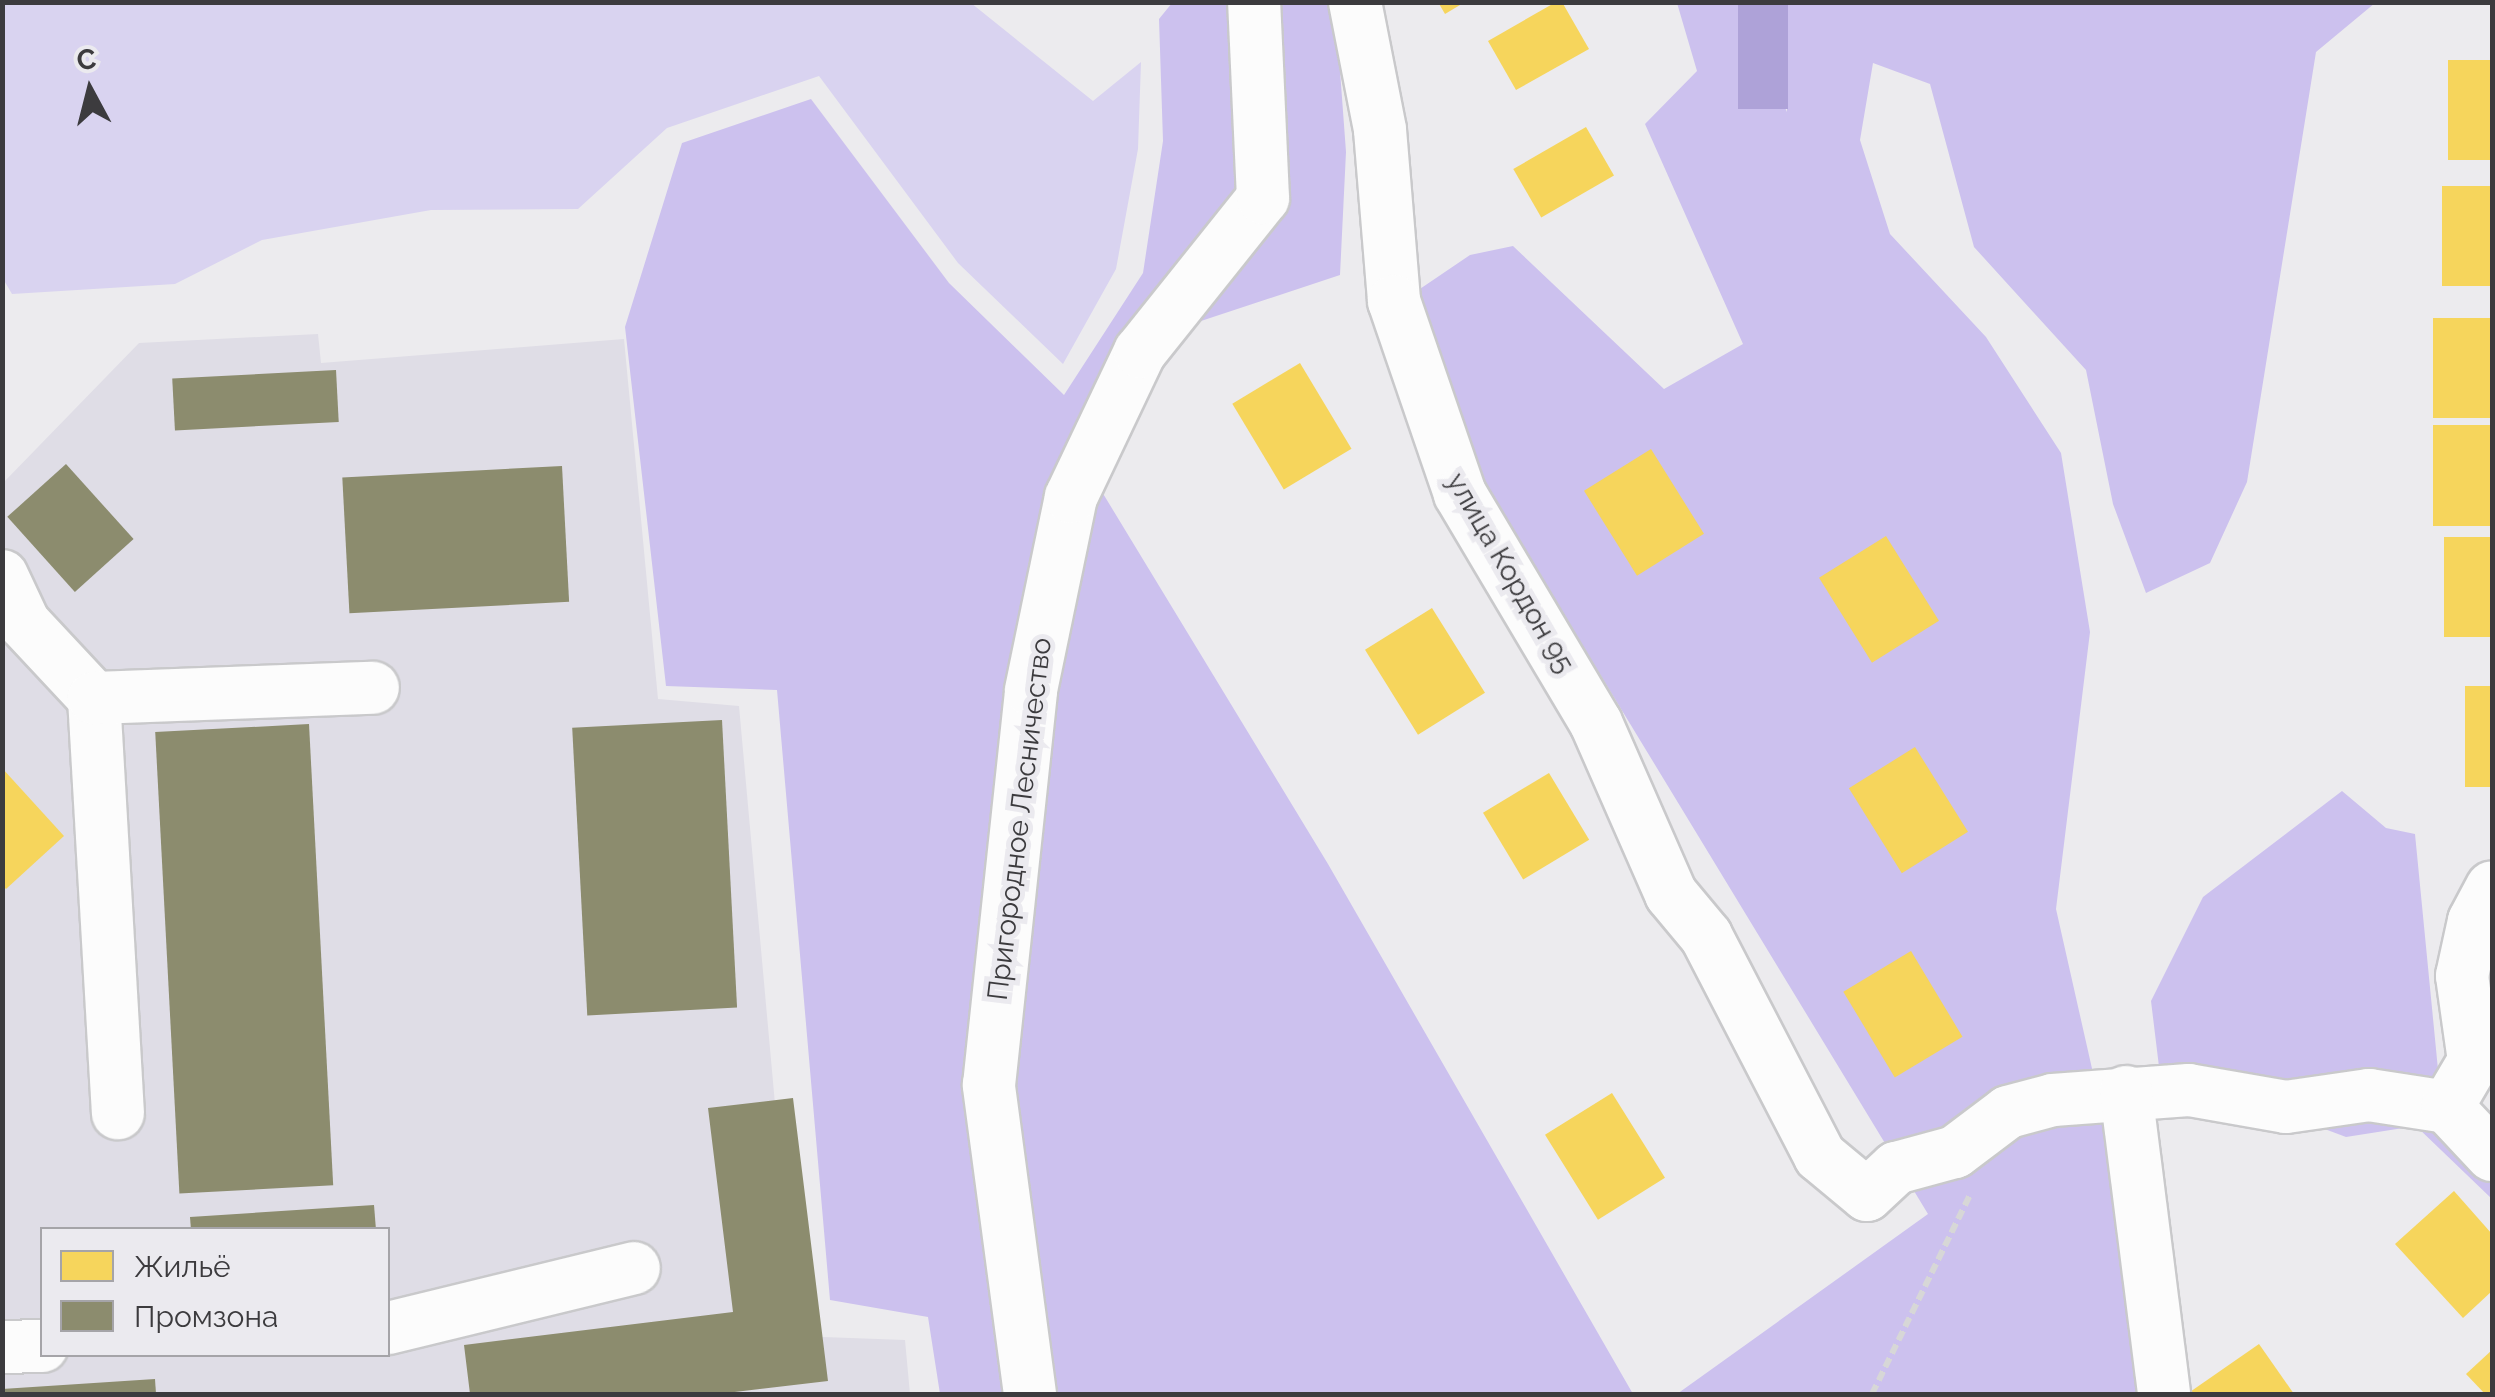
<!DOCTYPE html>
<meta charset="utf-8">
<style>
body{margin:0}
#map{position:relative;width:2495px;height:1397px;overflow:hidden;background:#ecebee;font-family:Raleway,sans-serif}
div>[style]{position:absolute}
.built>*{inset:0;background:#dfdde6}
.green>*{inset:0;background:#d9d3f0}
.forest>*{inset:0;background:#ccc1ee}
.water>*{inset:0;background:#aea2d8;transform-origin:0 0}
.homes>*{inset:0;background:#f6d55c;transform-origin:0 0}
.industry>*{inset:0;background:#8c8c6e;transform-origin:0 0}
.path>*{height:6px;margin-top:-3px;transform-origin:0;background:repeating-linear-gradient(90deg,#d7d7d7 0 10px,transparent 0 15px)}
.roads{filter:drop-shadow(2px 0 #c9c9cb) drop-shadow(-2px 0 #c9c9cb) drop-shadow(0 2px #c9c9cb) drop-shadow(0 -2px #c9c9cb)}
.minor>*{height:52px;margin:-26px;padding:0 26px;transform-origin:26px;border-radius:26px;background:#fcfcfc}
span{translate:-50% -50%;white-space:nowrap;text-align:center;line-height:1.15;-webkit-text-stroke:10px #ebeaef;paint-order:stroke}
.street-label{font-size:28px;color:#3c3b3e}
.frame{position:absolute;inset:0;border:5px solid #3c3b3e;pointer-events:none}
.legend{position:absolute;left:40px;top:1227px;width:350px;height:130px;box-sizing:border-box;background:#ebeaef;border:2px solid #a5a4a8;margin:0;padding:12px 18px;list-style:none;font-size:30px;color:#3c3b3e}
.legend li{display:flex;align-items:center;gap:20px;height:50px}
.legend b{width:50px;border:2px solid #a5a4a8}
.north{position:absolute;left:40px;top:40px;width:100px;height:100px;-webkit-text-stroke:8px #ebeaef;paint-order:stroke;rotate:353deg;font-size:28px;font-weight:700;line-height:40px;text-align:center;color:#3c3b3e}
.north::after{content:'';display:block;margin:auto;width:35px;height:45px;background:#3c3b3e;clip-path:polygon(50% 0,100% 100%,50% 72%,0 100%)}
</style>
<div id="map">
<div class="built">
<div style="clip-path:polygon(evenodd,318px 334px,321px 363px,624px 339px,658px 699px,739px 706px,796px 1336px,905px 1340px,910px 1394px,3px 1394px,3px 483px,139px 343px,318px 334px,42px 1230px,388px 1230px,388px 1354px,42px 1354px,42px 1230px)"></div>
</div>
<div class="green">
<div style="clip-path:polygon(2px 3px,971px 3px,1093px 101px,1141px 62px,1138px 149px,1116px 269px,1063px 364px,958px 263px,819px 76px,667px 128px,578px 209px,431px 210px,262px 240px,175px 284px,12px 294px,2px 277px)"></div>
</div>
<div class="forest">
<div style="clip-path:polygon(1172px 3px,1335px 3px,1346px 152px,1340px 275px,1201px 321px,1108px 438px,1099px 487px,1328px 864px,1633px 1394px,940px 1394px,928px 1317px,830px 1300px,777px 690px,666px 686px,625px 327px,682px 143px,811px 99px,949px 283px,1064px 395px,1143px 273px,1163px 141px,1159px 19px)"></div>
<div style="clip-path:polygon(1677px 3px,1738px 3px,1787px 112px,1788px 3px,2375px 3px,2316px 52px,2247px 482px,2210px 563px,2146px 593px,2113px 504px,2086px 370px,1974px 247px,1930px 84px,1873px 63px,1860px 140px,1890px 234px,1986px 337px,2061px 453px,2090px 632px,2056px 909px,2093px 1073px,2138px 1136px,2133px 1355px,2139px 1394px,1677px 1394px,1928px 1214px,1443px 416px,1411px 295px,1470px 255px,1513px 246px,1664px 389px,1743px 344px,1645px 124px,1697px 71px)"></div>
<div style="clip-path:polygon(2342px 791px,2386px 828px,2415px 834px,2440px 1090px,2492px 1148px,2492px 1199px,2416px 1126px,2346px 1137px,2242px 1098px,2165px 1116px,2151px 1001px,2203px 897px)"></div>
</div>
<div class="water">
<div style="left:1738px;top:3px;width:50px;height:106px"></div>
</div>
<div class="homes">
<div style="clip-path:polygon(1438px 2px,1465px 2px,1445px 14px)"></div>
<div style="clip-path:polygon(1556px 2px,1562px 2px,1589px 49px,1516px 90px,1488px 41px)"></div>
<div style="left:2492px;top:60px;width:100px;height:44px;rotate:90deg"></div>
<div style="left:1586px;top:127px;width:56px;height:84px;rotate:60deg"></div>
<div style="left:2492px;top:186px;width:100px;height:50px;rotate:90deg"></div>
<div style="left:2492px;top:318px;width:100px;height:59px;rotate:90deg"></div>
<div style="left:1300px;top:363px;width:100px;height:79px;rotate:59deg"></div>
<div style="left:2492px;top:425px;width:101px;height:59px;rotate:90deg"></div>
<div style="left:1651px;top:449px;width:100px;height:79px;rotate:58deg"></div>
<div style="left:1886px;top:536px;width:100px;height:79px;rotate:58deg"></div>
<div style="left:2492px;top:537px;width:100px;height:48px;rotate:90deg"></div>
<div style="left:1432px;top:608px;width:100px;height:79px;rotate:58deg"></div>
<div style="left:2492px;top:686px;width:101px;height:27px;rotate:90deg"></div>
<div style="left:1915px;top:747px;width:100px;height:78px;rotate:58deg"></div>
<div style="clip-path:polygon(2px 768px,64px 836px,6px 889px,2px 885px)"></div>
<div style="left:1549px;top:773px;width:78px;height:77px;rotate:59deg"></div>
<div style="left:1911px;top:951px;width:100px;height:79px;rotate:59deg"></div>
<div style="left:1612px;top:1093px;width:100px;height:79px;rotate:58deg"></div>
<div style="clip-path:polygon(2454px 1191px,2492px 1234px,2492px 1291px,2463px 1318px,2395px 1244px)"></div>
<div style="clip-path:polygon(2259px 1344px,2294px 1394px,2187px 1394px)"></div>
<div style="clip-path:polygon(2492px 1350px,2492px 1394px,2485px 1394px,2466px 1374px)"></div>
</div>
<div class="industry">
<div style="left:336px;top:370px;width:52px;height:164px;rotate:87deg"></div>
<div style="left:66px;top:464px;width:101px;height:79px;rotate:48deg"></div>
<div style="left:562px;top:466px;width:136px;height:220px;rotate:87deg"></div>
<div style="left:722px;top:720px;width:288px;height:150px;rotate:87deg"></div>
<div style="left:309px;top:724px;width:462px;height:154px;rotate:87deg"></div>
<div style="clip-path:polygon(793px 1098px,828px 1381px,718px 1394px,470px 1394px,464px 1345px,733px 1312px,708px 1108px)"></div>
<div style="clip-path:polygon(374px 1205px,376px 1230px,191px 1230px,190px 1217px)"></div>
<div style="clip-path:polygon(155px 1379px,156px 1394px,2px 1394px,2px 1389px)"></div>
</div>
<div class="path">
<div style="left:1872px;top:1394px;width:222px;rotate:-63.8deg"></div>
</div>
<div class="roads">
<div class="minor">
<div style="left:1355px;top:2px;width:130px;rotate:78.9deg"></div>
<div style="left:1380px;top:130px;width:172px;rotate:85.3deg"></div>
<div style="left:1394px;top:301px;width:204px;rotate:71.1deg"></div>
<div style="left:1460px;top:494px;width:266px;rotate:59.3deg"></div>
<div style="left:1596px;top:723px;width:187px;rotate:66.3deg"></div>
<div style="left:1671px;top:894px;width:55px;rotate:50.2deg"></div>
<div style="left:1706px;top:936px;width:248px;rotate:62.6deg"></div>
<div style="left:1820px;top:1156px;width:61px;rotate:39.7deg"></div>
<div style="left:1867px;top:1195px;width:40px;rotate:-43deg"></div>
<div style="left:1896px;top:1168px;width:61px;rotate:-15.2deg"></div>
<div style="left:1955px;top:1152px;width:66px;rotate:-37deg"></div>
<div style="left:2008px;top:1112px;width:47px;rotate:-14.9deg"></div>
<div style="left:2053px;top:1100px;width:136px;rotate:-4.2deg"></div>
<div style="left:2189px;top:1090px;width:98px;rotate:9.9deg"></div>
<div style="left:2286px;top:1107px;width:84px;rotate:-8.2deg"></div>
<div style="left:2369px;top:1095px;width:79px;rotate:8.7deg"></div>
<div style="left:2447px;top:1107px;width:66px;rotate:46.8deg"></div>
<div style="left:2px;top:576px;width:52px;rotate:64.9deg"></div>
<div style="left:24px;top:623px;width:103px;rotate:47deg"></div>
<div style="left:94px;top:698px;width:416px;rotate:86.7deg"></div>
<div style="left:94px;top:698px;width:279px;rotate:-2.1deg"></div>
<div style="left:2126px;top:1092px;width:304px;rotate:82.8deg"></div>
<div style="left:2447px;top:1107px;width:53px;rotate:-59.6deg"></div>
<div style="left:2474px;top:1061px;width:86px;rotate:-98deg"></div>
<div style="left:2462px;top:976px;width:56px;rotate:-77.7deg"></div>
<div style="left:2474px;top:921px;width:38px;rotate:-62deg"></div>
<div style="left:388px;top:1328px;width:253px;rotate:-13.7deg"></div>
<div style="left:2px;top:1347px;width:40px;rotate:-1.4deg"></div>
<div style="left:1030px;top:1394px;width:312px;rotate:-97.6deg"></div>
<div style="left:989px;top:1085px;width:397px;rotate:-83.9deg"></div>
<div style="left:1031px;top:690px;width:197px;rotate:-78.3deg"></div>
<div style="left:1071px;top:497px;width:161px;rotate:-64.6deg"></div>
<div style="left:1140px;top:352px;width:197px;rotate:-51.4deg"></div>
<div style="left:1263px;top:198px;width:196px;rotate:-92.6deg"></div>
</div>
</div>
<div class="street-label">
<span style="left:1510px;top:573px;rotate:60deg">улица Кордон 95</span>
<span style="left:1020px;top:819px;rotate:-83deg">Пригородное Лесничество</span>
</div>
<div class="frame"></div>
<ul class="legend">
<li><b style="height:28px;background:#f6d55c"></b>Жильё</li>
<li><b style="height:28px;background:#8c8c6e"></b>Промзона</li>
</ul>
<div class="north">С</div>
</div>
